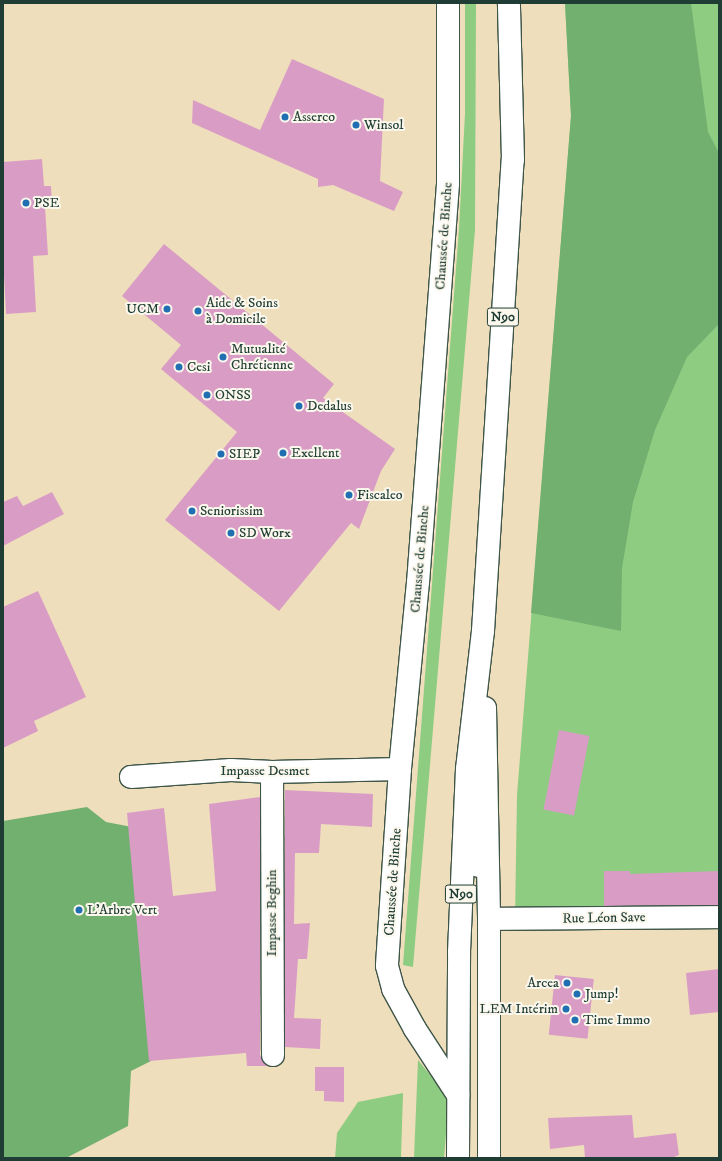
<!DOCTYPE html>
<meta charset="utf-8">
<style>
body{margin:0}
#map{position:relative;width:722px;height:1161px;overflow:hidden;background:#efdebc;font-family:"IM FELL DW Pica",serif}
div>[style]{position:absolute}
.green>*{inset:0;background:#8ecc82}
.forest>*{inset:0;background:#72b070}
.building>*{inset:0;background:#d99dc5;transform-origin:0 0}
.roads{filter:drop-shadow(1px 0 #3e5548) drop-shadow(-1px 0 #3e5548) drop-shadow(0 1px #3e5548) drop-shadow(0 -1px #3e5548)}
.street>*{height:22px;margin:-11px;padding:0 11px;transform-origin:11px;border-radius:11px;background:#fff}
.secondary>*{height:22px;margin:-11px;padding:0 11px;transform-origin:11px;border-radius:11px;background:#fff}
.primary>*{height:22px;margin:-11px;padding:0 11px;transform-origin:11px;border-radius:11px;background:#fff}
.dots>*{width:11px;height:11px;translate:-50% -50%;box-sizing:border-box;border:2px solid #fbf7ec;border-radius:50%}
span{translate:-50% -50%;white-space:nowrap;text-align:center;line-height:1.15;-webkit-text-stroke:4px #fbf7ec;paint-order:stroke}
.shield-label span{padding:1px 3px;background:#fbf7ec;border:1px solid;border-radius:3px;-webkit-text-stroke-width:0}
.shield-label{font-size:13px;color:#1f3d34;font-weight:700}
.poi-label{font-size:14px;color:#1f3d34}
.left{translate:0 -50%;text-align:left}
.right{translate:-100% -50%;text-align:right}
.street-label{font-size:14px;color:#1f3d34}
.frame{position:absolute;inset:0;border:4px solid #1f3d34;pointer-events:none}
</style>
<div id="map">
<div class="green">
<div style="clip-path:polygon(465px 3px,476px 3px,476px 6px,475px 230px,413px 967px,403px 965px,459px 229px,465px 113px)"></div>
<div style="clip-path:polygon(565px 3px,719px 3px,719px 917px,515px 919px,517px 795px,571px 116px)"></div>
<div style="clip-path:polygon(418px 1060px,449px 1098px,444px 1158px,414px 1158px)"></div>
<div style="clip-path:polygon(403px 1093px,401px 1158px,335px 1158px,337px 1133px,358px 1102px)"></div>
</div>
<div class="forest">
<div style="clip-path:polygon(565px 3px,691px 3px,708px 132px,719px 153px,719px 324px,687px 357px,655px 430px,633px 502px,622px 568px,621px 631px,531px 613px,571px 116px)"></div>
<div style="clip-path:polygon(87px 807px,106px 822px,132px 827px,169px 1052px,131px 1071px,128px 1126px,66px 1158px,3px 1158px,3px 821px)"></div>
</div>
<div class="building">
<div style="clip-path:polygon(292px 59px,384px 99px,380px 181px,403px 192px,394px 211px,333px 185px,318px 187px,318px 179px,192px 123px,193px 100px,260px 130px)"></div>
<div style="clip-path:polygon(42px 159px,44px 186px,51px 186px,52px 207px,45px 207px,48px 255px,33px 256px,36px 312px,6px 314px,3px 256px,3px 162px)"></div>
<div style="clip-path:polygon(164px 244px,334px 384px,323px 398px,395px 449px,381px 471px,359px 529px,351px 523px,279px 611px,165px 520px,237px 432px,161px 369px,181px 345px,122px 296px)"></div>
<div style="clip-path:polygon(52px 492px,64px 514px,3px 546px,3px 502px,17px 496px,23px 506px)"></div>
<div style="clip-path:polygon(38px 591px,86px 697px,34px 721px,38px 731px,3px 748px,3px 607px)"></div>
<div style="left:559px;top:730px;width:31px;height:81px;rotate:11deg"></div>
<div style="clip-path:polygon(285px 790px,373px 794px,372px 827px,321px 824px,319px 853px,295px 853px,294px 924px,310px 923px,307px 959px,298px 959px,294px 1018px,321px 1019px,320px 1049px,285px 1047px)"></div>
<div style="clip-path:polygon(260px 797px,260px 1055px,267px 1066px,247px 1066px,246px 1053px,149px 1061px,127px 813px,164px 808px,173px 896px,216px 891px,209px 804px)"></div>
<div style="clip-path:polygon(604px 871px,630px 871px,630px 874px,719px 871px,719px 905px,604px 906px)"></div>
<div style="clip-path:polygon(719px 969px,719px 1012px,690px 1015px,686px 973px)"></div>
<div style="left:555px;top:975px;width:39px;height:60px;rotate:6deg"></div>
<div style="clip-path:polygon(315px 1067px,344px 1067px,344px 1102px,324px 1101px,324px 1091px,315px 1091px)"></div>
<div style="clip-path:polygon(632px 1115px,634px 1138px,676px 1133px,679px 1155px,671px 1158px,585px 1158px,584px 1145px,550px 1149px,548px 1118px)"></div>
</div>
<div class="roads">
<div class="street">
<div style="left:448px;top:3px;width:181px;rotate:90deg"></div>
<div style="left:448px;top:184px;width:399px;rotate:94.3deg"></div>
<div style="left:418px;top:582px;width:188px;rotate:95.5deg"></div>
<div style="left:400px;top:769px;width:197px;rotate:93.8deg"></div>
<div style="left:387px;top:966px;width:24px;rotate:75deg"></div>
<div style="left:393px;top:989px;width:46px;rotate:61.2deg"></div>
<div style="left:415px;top:1029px;width:79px;rotate:56.9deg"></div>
<div style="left:272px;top:772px;width:283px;rotate:89.8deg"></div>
<div style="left:131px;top:777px;width:100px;rotate:-4deg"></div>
<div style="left:231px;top:770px;width:41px;rotate:2.8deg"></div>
<div style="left:272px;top:772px;width:128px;rotate:-1.3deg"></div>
<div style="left:472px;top:791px;width:18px;rotate:81deg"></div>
<div style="left:475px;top:809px;width:57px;rotate:87deg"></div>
</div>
<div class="secondary">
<div style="left:489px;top:919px;width:230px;rotate:-0.5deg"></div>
</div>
<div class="primary">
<div style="left:485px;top:708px;width:211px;rotate:88.9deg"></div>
<div style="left:489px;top:919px;width:239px;rotate:90deg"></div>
<div style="left:458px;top:1158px;width:206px;rotate:-89.7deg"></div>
<div style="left:459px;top:952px;width:183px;rotate:-87.5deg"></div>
<div style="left:467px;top:769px;width:139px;rotate:-83.4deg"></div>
<div style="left:483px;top:631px;width:472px;rotate:-86.4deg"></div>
<div style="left:513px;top:160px;width:157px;rotate:-91.5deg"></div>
</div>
</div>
<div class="dots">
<div style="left:285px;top:117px;background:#1f6fb2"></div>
<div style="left:356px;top:125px;background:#1f6fb2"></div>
<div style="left:26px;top:203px;background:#1f6fb2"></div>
<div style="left:167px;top:309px;background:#1f6fb2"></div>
<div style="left:198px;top:311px;background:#1f6fb2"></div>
<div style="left:223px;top:357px;background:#1f6fb2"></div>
<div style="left:179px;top:367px;background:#1f6fb2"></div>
<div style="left:207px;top:395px;background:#1f6fb2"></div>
<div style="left:299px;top:406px;background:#1f6fb2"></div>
<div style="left:283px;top:453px;background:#1f6fb2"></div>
<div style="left:221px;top:454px;background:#1f6fb2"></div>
<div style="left:349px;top:495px;background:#1f6fb2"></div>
<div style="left:192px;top:511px;background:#1f6fb2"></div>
<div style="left:231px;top:533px;background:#1f6fb2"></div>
<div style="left:79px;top:910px;background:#1f6fb2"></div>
<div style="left:567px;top:983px;background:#1f6fb2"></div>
<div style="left:577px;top:994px;background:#1f6fb2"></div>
<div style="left:566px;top:1009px;background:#1f6fb2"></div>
<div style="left:575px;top:1020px;background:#1f6fb2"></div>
</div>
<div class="shield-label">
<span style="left:503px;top:317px">N90</span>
<span style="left:461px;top:894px">N90</span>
</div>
<div class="poi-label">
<span class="left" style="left:293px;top:117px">Asserco</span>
<span class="left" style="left:364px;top:125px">Winsol</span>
<span class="left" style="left:34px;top:203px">PSE</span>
<span class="left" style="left:206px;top:311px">Aide &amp; Soins<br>à Domicile</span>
<span class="right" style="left:159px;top:309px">UCM</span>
<span class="left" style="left:231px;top:357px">Mutualité<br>Chrétienne</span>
<span class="left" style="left:187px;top:367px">Cesi</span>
<span class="left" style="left:215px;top:395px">ONSS</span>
<span class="left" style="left:307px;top:406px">Dedalus</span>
<span class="left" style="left:291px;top:453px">Exellent</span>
<span class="left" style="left:229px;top:454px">SIEP</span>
<span class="left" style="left:357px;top:495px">Fiscaleo</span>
<span class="left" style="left:200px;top:511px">Seniorissim</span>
<span class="left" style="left:239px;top:533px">SD Worx</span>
<span class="left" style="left:87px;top:910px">L'Arbre Vert</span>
<span class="right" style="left:559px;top:983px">Arcea</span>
<span class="left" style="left:585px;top:994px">Jump!</span>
<span class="right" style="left:558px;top:1009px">LEM Intérim</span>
<span class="left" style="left:583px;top:1020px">Time Immo</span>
</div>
<div class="street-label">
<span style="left:444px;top:236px;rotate:-86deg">Chaussée de Binche</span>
<span style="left:420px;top:559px;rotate:-85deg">Chaussée de Binche</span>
<span style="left:265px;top:771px">Impasse Desmet</span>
<span style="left:393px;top:882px;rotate:-86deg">Chaussée de Binche</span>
<span style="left:272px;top:913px;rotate:-90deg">Impasse Beghin</span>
<span style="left:604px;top:918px;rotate:-1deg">Rue Léon Save</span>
</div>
<div class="frame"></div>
</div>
